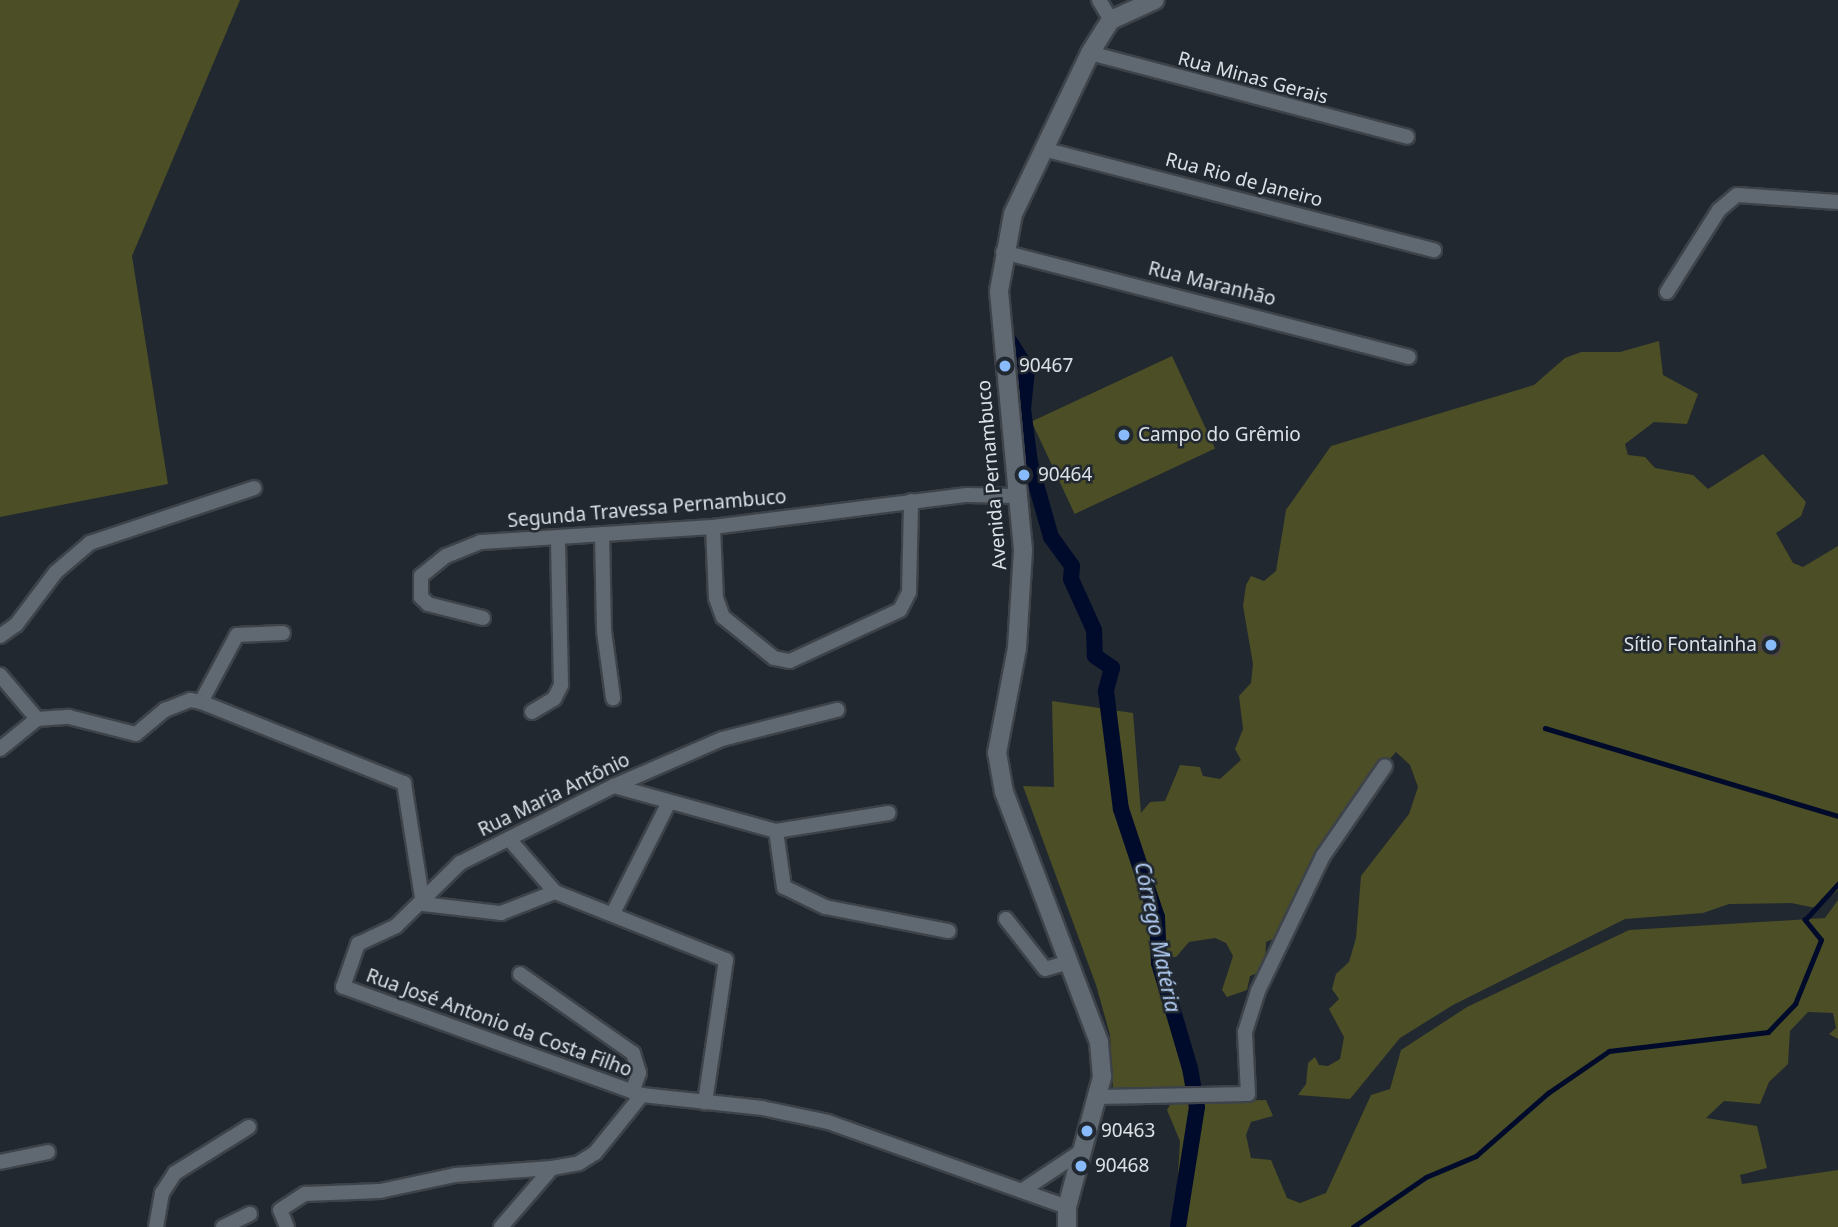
<!DOCTYPE html>
<meta charset="utf-8">
<style>
body{margin:0}
#map{position:relative;width:1838px;height:1227px;overflow:hidden;background:#212830;font-family:"Noto Sans",sans-serif}
div>[style]{position:absolute}
.green>*{inset:0;background:#4c4e25;transform-origin:0 0}
.stream>*{height:4.5px;margin:-2.25px;padding:0 2.25px;transform-origin:2.25px;border-radius:2.25px;background:#000a2b}
.canal>*{height:16px;margin:-8px;padding:0 8px;transform-origin:8px;border-radius:8px;background:#000a2b}
.building>*{inset:0;background:#514641;transform-origin:0 0}
.roads{filter:drop-shadow(2px 0 #3d4349) drop-shadow(-2px 0 #3d4349) drop-shadow(0 2px #3d4349) drop-shadow(0 -2px #3d4349)}
.minor>*{height:14px;margin:-7px;padding:0 7px;transform-origin:7px;border-radius:7px;background:#606872}
.tertiary>*{height:18px;margin:-9px;padding:0 9px;transform-origin:9px;border-radius:9px;background:#606872}
.dots>*{width:19px;height:19px;translate:-50% -50%;box-sizing:border-box;border:4px solid #212830;border-radius:50%}
span{translate:-50% -50%;white-space:nowrap;text-align:center;line-height:1.15;-webkit-text-stroke:5px #212830;paint-order:stroke}
.street-label{font-size:19px;color:#dce1e6}
.poi-label{font-size:19px;color:#dce1e6}
.left{translate:0 -50%;text-align:left}
.right{translate:-100% -50%;text-align:right}
.water-label{font-size:21px;color:#b2cdf4;font-style:italic}
</style>
<div id="map">
<div class="green">
<div style="clip-path:polygon(0 0,240px 0,132px 256px,168px 484px,0 517px)"></div>
<div style="clip-path:polygon(1659px 341px,1663px 375px,1698px 394px,1687px 424px,1654px 422px,1625px 444px,1628px 455px,1645px 457px,1655px 468px,1693px 475px,1708px 489px,1763px 454px,1806px 502px,1801px 516px,1776px 533px,1793px 563px,1803px 567px,1838px 546px,1838px 890px,1816px 908px,1791px 903px,1729px 904px,1703px 913px,1625px 919px,1453px 1005px,1400px 1038px,1350px 1099px,1298px 1095px,1306px 1084px,1308px 1063px,1315px 1057px,1319px 1065px,1328px 1066px,1340px 1059px,1344px 1037px,1329px 1009px,1339px 999px,1332px 989px,1336px 974px,1349px 962px,1356px 938px,1361px 876px,1409px 814px,1418px 787px,1410px 765px,1396px 752px,1340px 814px,1281px 936px,1266px 942px,1265px 970px,1250px 976px,1247px 990px,1227px 997px,1222px 990px,1233px 956px,1226px 943px,1215px 938px,1189px 942px,1176px 957px,1165px 958px,1198px 1069px,1199px 1092px,1113px 1090px,1110px 1035px,1096px 985px,1023px 786px,1054px 787px,1052px 701px,1133px 713px,1141px 813px,1150px 802px,1165px 801px,1180px 765px,1200px 767px,1203px 776px,1220px 779px,1241px 760px,1235px 749px,1243px 729px,1239px 696px,1251px 683px,1253px 664px,1243px 606px,1246px 585px,1251px 576px,1264px 581px,1276px 571px,1286px 510px,1331px 446px,1534px 385px,1565px 358px,1581px 352px,1620px 352px)"></div>
<div style="left:1172px;top:356px;width:102px;height:155px;rotate:65deg"></div>
<div style="clip-path:polygon(1838px 900px,1838px 1039px,1829px 1034px,1836px 1028px,1833px 1013px,1808px 1012px,1790px 1031px,1788px 1064px,1769px 1082px,1760px 1104px,1724px 1101px,1706px 1118px,1757px 1126px,1767px 1168px,1740px 1175px,1742px 1184px,1838px 1170px,1838px 1227px,1175px 1227px,1180px 1141px,1167px 1110px,1172px 1102px,1266px 1100px,1273px 1116px,1251px 1122px,1246px 1135px,1251px 1158px,1271px 1160px,1287px 1198px,1300px 1203px,1326px 1193px,1371px 1095px,1390px 1089px,1401px 1050px,1467px 1007px,1629px 930px,1825px 918px)"></div>
</div>
<div class="stream">
<div style="left:1545px;top:728px;width:306px;rotate:16.7deg"></div>
<div style="left:1353px;top:1227px;width:88px;rotate:-34.4deg"></div>
<div style="left:1426px;top:1177px;width:54px;rotate:-22.8deg"></div>
<div style="left:1476px;top:1156px;width:96px;rotate:-41.2deg"></div>
<div style="left:1548px;top:1093px;width:74px;rotate:-34.5deg"></div>
<div style="left:1609px;top:1051px;width:160px;rotate:-6.8deg"></div>
<div style="left:1768px;top:1032px;width:39px;rotate:-46deg"></div>
<div style="left:1795px;top:1004px;width:69px;rotate:-67.9deg"></div>
<div style="left:1821px;top:940px;width:26px;rotate:-129deg"></div>
<div style="left:1805px;top:920px;width:49px;rotate:-47.5deg"></div>
</div>
<div class="canal">
<div style="left:1010px;top:342px;width:32px;rotate:58deg"></div>
<div style="left:1027px;top:369px;width:40px;rotate:95.7deg"></div>
<div style="left:1023px;top:409px;width:54px;rotate:82.6deg"></div>
<div style="left:1030px;top:463px;width:77px;rotate:74.2deg"></div>
<div style="left:1051px;top:537px;width:36px;rotate:54deg"></div>
<div style="left:1072px;top:566px;width:13px;rotate:94deg"></div>
<div style="left:1071px;top:579px;width:56px;rotate:65.7deg"></div>
<div style="left:1094px;top:630px;width:26px;rotate:88deg"></div>
<div style="left:1095px;top:656px;width:21px;rotate:35deg"></div>
<div style="left:1112px;top:668px;width:24px;rotate:105deg"></div>
<div style="left:1106px;top:691px;width:119px;rotate:82.8deg"></div>
<div style="left:1121px;top:809px;width:114px;rotate:71.6deg"></div>
<div style="left:1157px;top:917px;width:46px;rotate:87.5deg"></div>
<div style="left:1159px;top:963px;width:109px;rotate:73.6deg"></div>
<div style="left:1190px;top:1068px;width:40px;rotate:80deg"></div>
<div style="left:1197px;top:1107px;width:121px;rotate:99deg"></div>
</div>
<div class="building">
<div style="left:1764px;top:633px;width:22px;height:17px;rotate:24deg"></div>
</div>
<div class="roads">
<div class="minor">
<div style="left:1099px;top:0;width:23px;rotate:59deg"></div>
<div style="left:1090px;top:53px;width:328px;rotate:14.8deg"></div>
<div style="left:1043px;top:149px;width:404px;rotate:14.5deg"></div>
<div style="left:1003px;top:252px;width:419px;rotate:14.5deg"></div>
<div style="left:1667px;top:292px;width:97px;rotate:-57.6deg"></div>
<div style="left:1719px;top:210px;width:23px;rotate:-40deg"></div>
<div style="left:1737px;top:195px;width:101px;rotate:4deg"></div>
<div style="left:713px;top:527px;width:71px;rotate:87.6deg"></div>
<div style="left:716px;top:598px;width:20px;rotate:70deg"></div>
<div style="left:723px;top:617px;width:65px;rotate:38.8deg"></div>
<div style="left:774px;top:658px;width:16px;rotate:11deg"></div>
<div style="left:790px;top:661px;width:121px;rotate:-24.9deg"></div>
<div style="left:900px;top:610px;width:20px;rotate:-63deg"></div>
<div style="left:909px;top:592px;width:91px;rotate:-88.7deg"></div>
<div style="left:602px;top:534px;width:97px;rotate:88.8deg"></div>
<div style="left:604px;top:631px;width:68px;rotate:82.3deg"></div>
<div style="left:483px;top:618px;width:57px;rotate:-165.7deg"></div>
<div style="left:428px;top:604px;width:10px;rotate:-135deg"></div>
<div style="left:421px;top:597px;width:21px;rotate:-90deg"></div>
<div style="left:421px;top:576px;width:32px;rotate:-39deg"></div>
<div style="left:446px;top:556px;width:38px;rotate:-22deg"></div>
<div style="left:481px;top:542px;width:232px;rotate:-3.7deg"></div>
<div style="left:713px;top:527px;width:256px;rotate:-7.2deg"></div>
<div style="left:967px;top:495px;width:50px;rotate:1.1deg"></div>
<div style="left:0;top:636px;width:19px;rotate:-35deg"></div>
<div style="left:16px;top:625px;width:66px;rotate:-53deg"></div>
<div style="left:56px;top:572px;width:45px;rotate:-40.5deg"></div>
<div style="left:90px;top:543px;width:173px;rotate:-18.5deg"></div>
<div style="left:0;top:675px;width:57px;rotate:49.9deg"></div>
<div style="left:201px;top:702px;width:76px;rotate:-61.8deg"></div>
<div style="left:237px;top:635px;width:46px;rotate:-2.5deg"></div>
<div style="left:532px;top:712px;width:26px;rotate:-31deg"></div>
<div style="left:554px;top:699px;width:16px;rotate:-63deg"></div>
<div style="left:561px;top:685px;width:147px;rotate:-91.2deg"></div>
<div style="left:0;top:749px;width:48px;rotate:-39deg"></div>
<div style="left:37px;top:719px;width:32px;rotate:-4deg"></div>
<div style="left:69px;top:717px;width:69px;rotate:14.2deg"></div>
<div style="left:136px;top:734px;width:38px;rotate:-40deg"></div>
<div style="left:165px;top:710px;width:27px;rotate:-22deg"></div>
<div style="left:190px;top:700px;width:11px;rotate:10deg"></div>
<div style="left:201px;top:702px;width:219px;rotate:21.8deg"></div>
<div style="left:404px;top:783px;width:122px;rotate:81.1deg"></div>
<div style="left:423px;top:904px;width:79px;rotate:6.6deg"></div>
<div style="left:501px;top:913px;width:58px;rotate:-21.3deg"></div>
<div style="left:614px;top:786px;width:168px;rotate:15.5deg"></div>
<div style="left:776px;top:831px;width:57px;rotate:81.9deg"></div>
<div style="left:784px;top:887px;width:46px;rotate:26deg"></div>
<div style="left:825px;top:907px;width:126px;rotate:11deg"></div>
<div style="left:776px;top:831px;width:114px;rotate:-9.1deg"></div>
<div style="left:509px;top:839px;width:70px;rotate:49deg"></div>
<div style="left:555px;top:892px;width:184px;rotate:21.7deg"></div>
<div style="left:726px;top:960px;width:144px;rotate:98.4deg"></div>
<div style="left:613px;top:913px;width:124px;rotate:-63.2deg"></div>
<div style="left:1006px;top:919px;width:63px;rotate:52deg"></div>
<div style="left:1045px;top:969px;width:25px;rotate:-16deg"></div>
<div style="left:520px;top:974px;width:138px;rotate:35deg"></div>
<div style="left:633px;top:1053px;width:21px;rotate:73deg"></div>
<div style="left:639px;top:1073px;width:20px;rotate:110deg"></div>
<div style="left:642px;top:1095px;width:318px;rotate:-160.1deg"></div>
<div style="left:343px;top:987px;width:46px;rotate:-70.8deg"></div>
<div style="left:358px;top:944px;width:42px;rotate:-25.3deg"></div>
<div style="left:396px;top:926px;width:90px;rotate:-44.5deg"></div>
<div style="left:460px;top:863px;width:172px;rotate:-26.6deg"></div>
<div style="left:614px;top:786px;width:118px;rotate:-23.5deg"></div>
<div style="left:722px;top:739px;width:119px;rotate:-14.2deg"></div>
<div style="left:1098px;top:1097px;width:150px;rotate:-1.1deg"></div>
<div style="left:1248px;top:1094px;width:62px;rotate:-92.8deg"></div>
<div style="left:1245px;top:1032px;width:43px;rotate:-72.4deg"></div>
<div style="left:1258px;top:991px;width:150px;rotate:-64.3deg"></div>
<div style="left:1323px;top:856px;width:109px;rotate:-55.4deg"></div>
<div style="left:0;top:1162px;width:49px;rotate:-11.8deg"></div>
<div style="left:1023px;top:1190px;width:71px;rotate:-33.5deg"></div>
<div style="left:156px;top:1227px;width:35px;rotate:-80deg"></div>
<div style="left:162px;top:1193px;width:24px;rotate:-57deg"></div>
<div style="left:175px;top:1173px;width:87px;rotate:-31.9deg"></div>
<div style="left:223px;top:1227px;width:30px;rotate:-26deg"></div>
<div style="left:287px;top:1227px;width:18px;rotate:-112deg"></div>
<div style="left:280px;top:1210px;width:30px;rotate:-33deg"></div>
<div style="left:305px;top:1194px;width:75px;rotate:-2.3deg"></div>
<div style="left:380px;top:1191px;width:77px;rotate:-12deg"></div>
<div style="left:455px;top:1175px;width:97px;rotate:-4.1deg"></div>
<div style="left:501px;top:1227px;width:78px;rotate:-49.2deg"></div>
<div style="left:552px;top:1168px;width:27px;rotate:-10deg"></div>
<div style="left:579px;top:1163px;width:19px;rotate:-32deg"></div>
<div style="left:595px;top:1153px;width:75px;rotate:-51deg"></div>
<div style="left:642px;top:1095px;width:121px;rotate:6.2deg"></div>
<div style="left:762px;top:1108px;width:67px;rotate:12deg"></div>
<div style="left:828px;top:1122px;width:254px;rotate:19.6deg"></div>
</div>
<div class="tertiary">
<div style="left:1067px;top:1227px;width:20px;rotate:-90deg"></div>
<div style="left:1067px;top:1207px;width:135px;rotate:-74.9deg"></div>
<div style="left:1102px;top:1077px;width:35px;rotate:-95deg"></div>
<div style="left:1099px;top:1042px;width:267px;rotate:-110.8deg"></div>
<div style="left:1004px;top:792px;width:40px;rotate:-100deg"></div>
<div style="left:997px;top:753px;width:107px;rotate:-79.2deg"></div>
<div style="left:1017px;top:648px;width:98px;rotate:-86.5deg"></div>
<div style="left:1023px;top:550px;width:260px;rotate:-95.3deg"></div>
<div style="left:999px;top:291px;width:78px;rotate:-79.7deg"></div>
<div style="left:1013px;top:214px;width:178px;rotate:-64.4deg"></div>
<div style="left:1090px;top:53px;width:39px;rotate:-58deg"></div>
<div style="left:1111px;top:20px;width:48px;rotate:-24.4deg"></div>
</div>
</div>
<div class="dots">
<div style="left:1005px;top:366px;background:#89bafc"></div>
<div style="left:1124px;top:435px;background:#89bafc"></div>
<div style="left:1024px;top:475px;background:#89bafc"></div>
<div style="left:1771px;top:645px;background:#89bafc"></div>
<div style="left:1087px;top:1131px;background:#89bafc"></div>
<div style="left:1081px;top:1166px;background:#89bafc"></div>
</div>
<div class="street-label">
<span style="left:1253px;top:78px;rotate:15deg">Rua Minas Gerais</span>
<span style="left:1244px;top:180px;rotate:15deg">Rua Rio de Janeiro</span>
<span style="left:1212px;top:284px;rotate:14deg">Rua Maranhão</span>
<span style="left:992px;top:475px;rotate:-95deg">Avenida Pernambuco</span>
<span style="left:647px;top:509px;rotate:-5deg">Segunda Travessa Pernambuco</span>
<span style="left:554px;top:795px;rotate:-26deg">Rua Maria Antônio</span>
<span style="left:499px;top:1023px;rotate:20deg">Rua José Antonio da Costa Filho</span>
</div>
<div class="poi-label">
<span class="left" style="left:1019px;top:366px">90467</span>
<span class="left" style="left:1138px;top:435px">Campo do Grêmio</span>
<span class="left" style="left:1038px;top:475px">90464</span>
<span class="right" style="left:1757px;top:645px">Sítio Fontainha</span>
<span class="left" style="left:1101px;top:1131px">90463</span>
<span class="left" style="left:1095px;top:1166px">90468</span>
</div>
<div class="water-label">
<span style="left:1158px;top:937px;rotate:78deg">Córrego Matéria</span>
</div>
</div>
